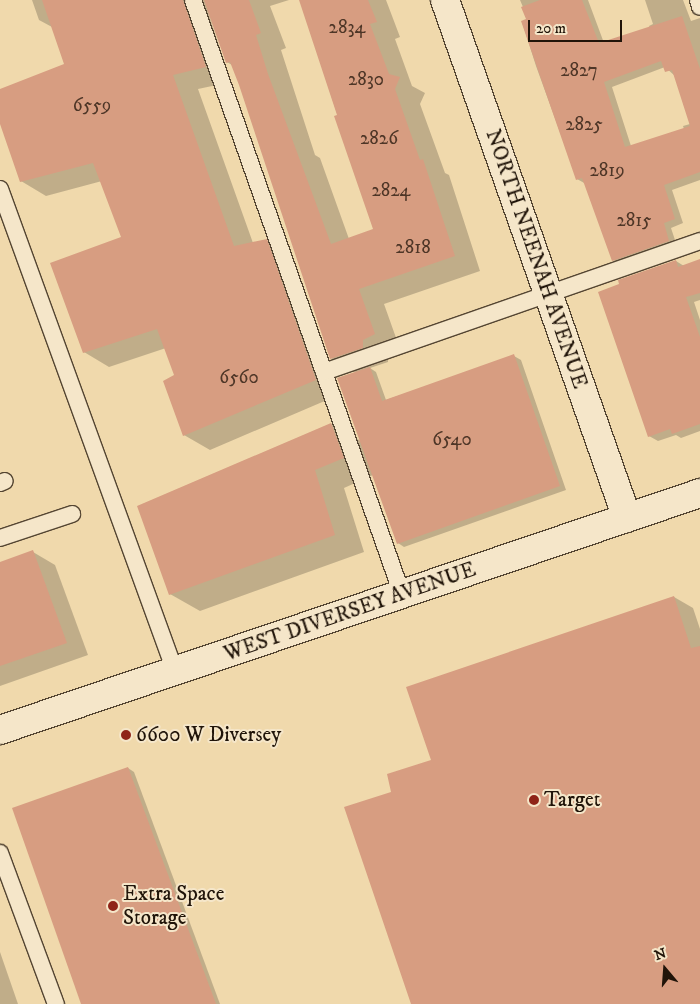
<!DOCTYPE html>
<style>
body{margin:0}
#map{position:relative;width:700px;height:1004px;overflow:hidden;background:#f0d9ac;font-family:"IM FELL DW Pica",serif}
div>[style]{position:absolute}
.shadow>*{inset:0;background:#0003}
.building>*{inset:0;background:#d79d81}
.roads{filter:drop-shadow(1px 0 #544532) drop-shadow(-1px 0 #544532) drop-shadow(0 1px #544532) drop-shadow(0 -1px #544532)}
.lane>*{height:16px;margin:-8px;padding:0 8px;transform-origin:8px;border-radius:8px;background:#f5e6c9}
.street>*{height:28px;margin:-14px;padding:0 14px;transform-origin:14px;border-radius:14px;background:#f5e6c9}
.secondary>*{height:28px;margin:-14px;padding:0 14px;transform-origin:14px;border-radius:14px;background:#f5e6c9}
.dots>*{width:14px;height:14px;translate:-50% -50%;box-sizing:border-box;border:2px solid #f5e6c9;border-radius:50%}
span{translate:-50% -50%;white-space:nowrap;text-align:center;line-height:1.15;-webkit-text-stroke:4px #f5e6c9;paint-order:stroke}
.number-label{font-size:19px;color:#4e3627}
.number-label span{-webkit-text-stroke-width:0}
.street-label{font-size:21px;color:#201409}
.poi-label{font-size:21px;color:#201409}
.left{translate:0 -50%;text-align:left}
.north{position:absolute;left:640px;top:944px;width:50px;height:50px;-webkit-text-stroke:4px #f5e6c9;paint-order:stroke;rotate:342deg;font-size:14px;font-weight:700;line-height:20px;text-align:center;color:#201409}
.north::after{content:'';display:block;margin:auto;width:18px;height:22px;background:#201409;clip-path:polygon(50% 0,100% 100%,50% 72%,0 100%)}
.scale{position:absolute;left:528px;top:20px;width:94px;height:22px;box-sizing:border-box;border:2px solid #201409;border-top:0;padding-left:6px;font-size:15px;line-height:18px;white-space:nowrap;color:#201409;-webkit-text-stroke:4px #f5e6c9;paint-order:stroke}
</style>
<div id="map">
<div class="shadow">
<div style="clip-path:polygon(32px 0,289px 0,270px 6px,286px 48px,281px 50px,315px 155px,320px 158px,349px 239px,375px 230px,300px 0,386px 0,400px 37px,395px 39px,412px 86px,425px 93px,420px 104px,445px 173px,449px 175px,480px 271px,384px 304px,400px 349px,388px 354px,388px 362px,370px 368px,376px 372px,386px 400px,514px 356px,521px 360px,566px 490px,404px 547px,398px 543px,373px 475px,344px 488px,364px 552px,200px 611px,170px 594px,331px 424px,361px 441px,356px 373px,331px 358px,240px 84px,232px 65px,227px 62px,208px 12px,231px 82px,198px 89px,253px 243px,266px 240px,292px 255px,341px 394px,210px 450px,184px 435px,176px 376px,166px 348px,109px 367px,84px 352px,123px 237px,102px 181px,46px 196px,21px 181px,0 120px,0 90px,65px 65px,52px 27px,39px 20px)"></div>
<div style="clip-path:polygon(evenodd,520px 0,588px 0,604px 43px,650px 29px,649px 26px,653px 24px,645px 0,683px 0,691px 21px,700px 18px,700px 180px,672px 190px,683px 223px,671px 228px,677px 246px,621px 265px,613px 260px,586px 184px,577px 179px,536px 66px,522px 22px,528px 19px,520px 0,665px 67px,675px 76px,690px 124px,683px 126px,684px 129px,631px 146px,612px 87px,665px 67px)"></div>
<div style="clip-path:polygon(700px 260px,700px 300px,694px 302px,700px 320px,700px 431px,681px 438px,676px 435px,658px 441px,649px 436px,676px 261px,684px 266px)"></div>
<div style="clip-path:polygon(33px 552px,55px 565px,88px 655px,0 686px,0 563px)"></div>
<div style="clip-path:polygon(674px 597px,693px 608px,700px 629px,700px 1004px,413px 1004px,393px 793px,433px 761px)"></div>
<div style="clip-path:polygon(128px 768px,134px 772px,220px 1004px,83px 1004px)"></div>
<div style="clip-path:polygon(0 952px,18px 1004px,0 1004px)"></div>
</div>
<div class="building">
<div style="clip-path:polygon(42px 0,183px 0,206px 67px,173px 75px,234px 246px,267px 239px,316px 380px,183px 436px,163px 381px,174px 375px,157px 329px,83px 353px,50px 263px,121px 237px,93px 163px,20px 182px,0 124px,0 89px,64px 64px)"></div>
<div style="clip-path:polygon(204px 0,249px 0,261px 33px,256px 35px,268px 74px,331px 244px,373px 229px,334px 116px,337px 115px,299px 0,368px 0,377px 22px,370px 24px,389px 74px,400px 77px,395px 89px,420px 160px,423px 159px,455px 256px,359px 289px,375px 334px,363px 340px,363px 348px,330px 359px,239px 85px,230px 62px,226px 63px)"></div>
<div style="clip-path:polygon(evenodd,540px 0,582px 0,599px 43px,682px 16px,700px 69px,700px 172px,664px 185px,675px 219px,664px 223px,669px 241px,612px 261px,582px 178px,576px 180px,521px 21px,526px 19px,521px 7px,540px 0,661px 61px,665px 72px,672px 70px,690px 126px,625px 147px,604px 82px,661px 61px)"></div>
<div style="clip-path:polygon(700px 259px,700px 293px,686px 297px,700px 337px,700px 424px,672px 434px,670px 429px,648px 437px,598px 292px,619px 284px,618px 280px,676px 260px,678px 267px)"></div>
<div style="clip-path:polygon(514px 354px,560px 486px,397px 544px,337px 378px,370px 367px,382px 401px)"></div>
<div style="clip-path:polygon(331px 423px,344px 458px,315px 470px,335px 535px,169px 595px,137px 506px)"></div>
<div style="clip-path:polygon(33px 550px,67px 643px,0 666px,0 562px)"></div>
<div style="clip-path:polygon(674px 596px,691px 648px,700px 646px,700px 1004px,411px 1004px,344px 807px,391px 792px,387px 774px,431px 760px,406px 687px)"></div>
<div style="clip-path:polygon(128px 767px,216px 1004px,81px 1004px,12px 808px)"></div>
</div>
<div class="roads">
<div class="lane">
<div style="left:193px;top:0;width:630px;rotate:70.62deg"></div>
<div style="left:698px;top:0;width:7px;rotate:74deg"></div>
<div style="left:0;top:189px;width:513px;rotate:70.05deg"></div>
<div style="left:324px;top:372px;width:398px;rotate:-19.2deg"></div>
<div style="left:0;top:483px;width:5px;rotate:-22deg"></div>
<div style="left:0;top:538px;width:76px;rotate:-18.4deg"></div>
<div style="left:0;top:853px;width:161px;rotate:69.7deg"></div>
</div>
<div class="street">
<div style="left:445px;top:0;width:549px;rotate:70.64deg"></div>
</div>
<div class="secondary">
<div style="left:0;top:730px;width:739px;rotate:-18.7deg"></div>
</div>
</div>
<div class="dots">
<div style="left:126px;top:735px;background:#8f2418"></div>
<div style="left:534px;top:800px;background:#8f2418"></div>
<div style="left:113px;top:906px;background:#8f2418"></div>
</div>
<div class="number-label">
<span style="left:347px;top:28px">2834</span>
<span style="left:579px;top:71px">2827</span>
<span style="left:366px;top:80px">2830</span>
<span style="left:92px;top:106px">6559</span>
<span style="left:584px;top:125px">2825</span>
<span style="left:379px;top:139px">2826</span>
<span style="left:607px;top:171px">2819</span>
<span style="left:391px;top:191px">2824</span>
<span style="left:634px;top:221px">2815</span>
<span style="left:413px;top:248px">2818</span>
<span style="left:239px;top:378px">6560</span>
<span style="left:452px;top:440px">6540</span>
</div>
<div class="street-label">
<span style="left:536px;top:259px;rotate:71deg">NORTH NEENAH AVENUE</span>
<span style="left:350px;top:612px;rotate:-19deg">WEST DIVERSEY AVENUE</span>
</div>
<div class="poi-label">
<span class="left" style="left:136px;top:735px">6600 W Diversey</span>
<span class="left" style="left:544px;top:800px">Target</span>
<span class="left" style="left:123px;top:906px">Extra Space<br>Storage</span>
</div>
<div class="north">N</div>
<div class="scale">20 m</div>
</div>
